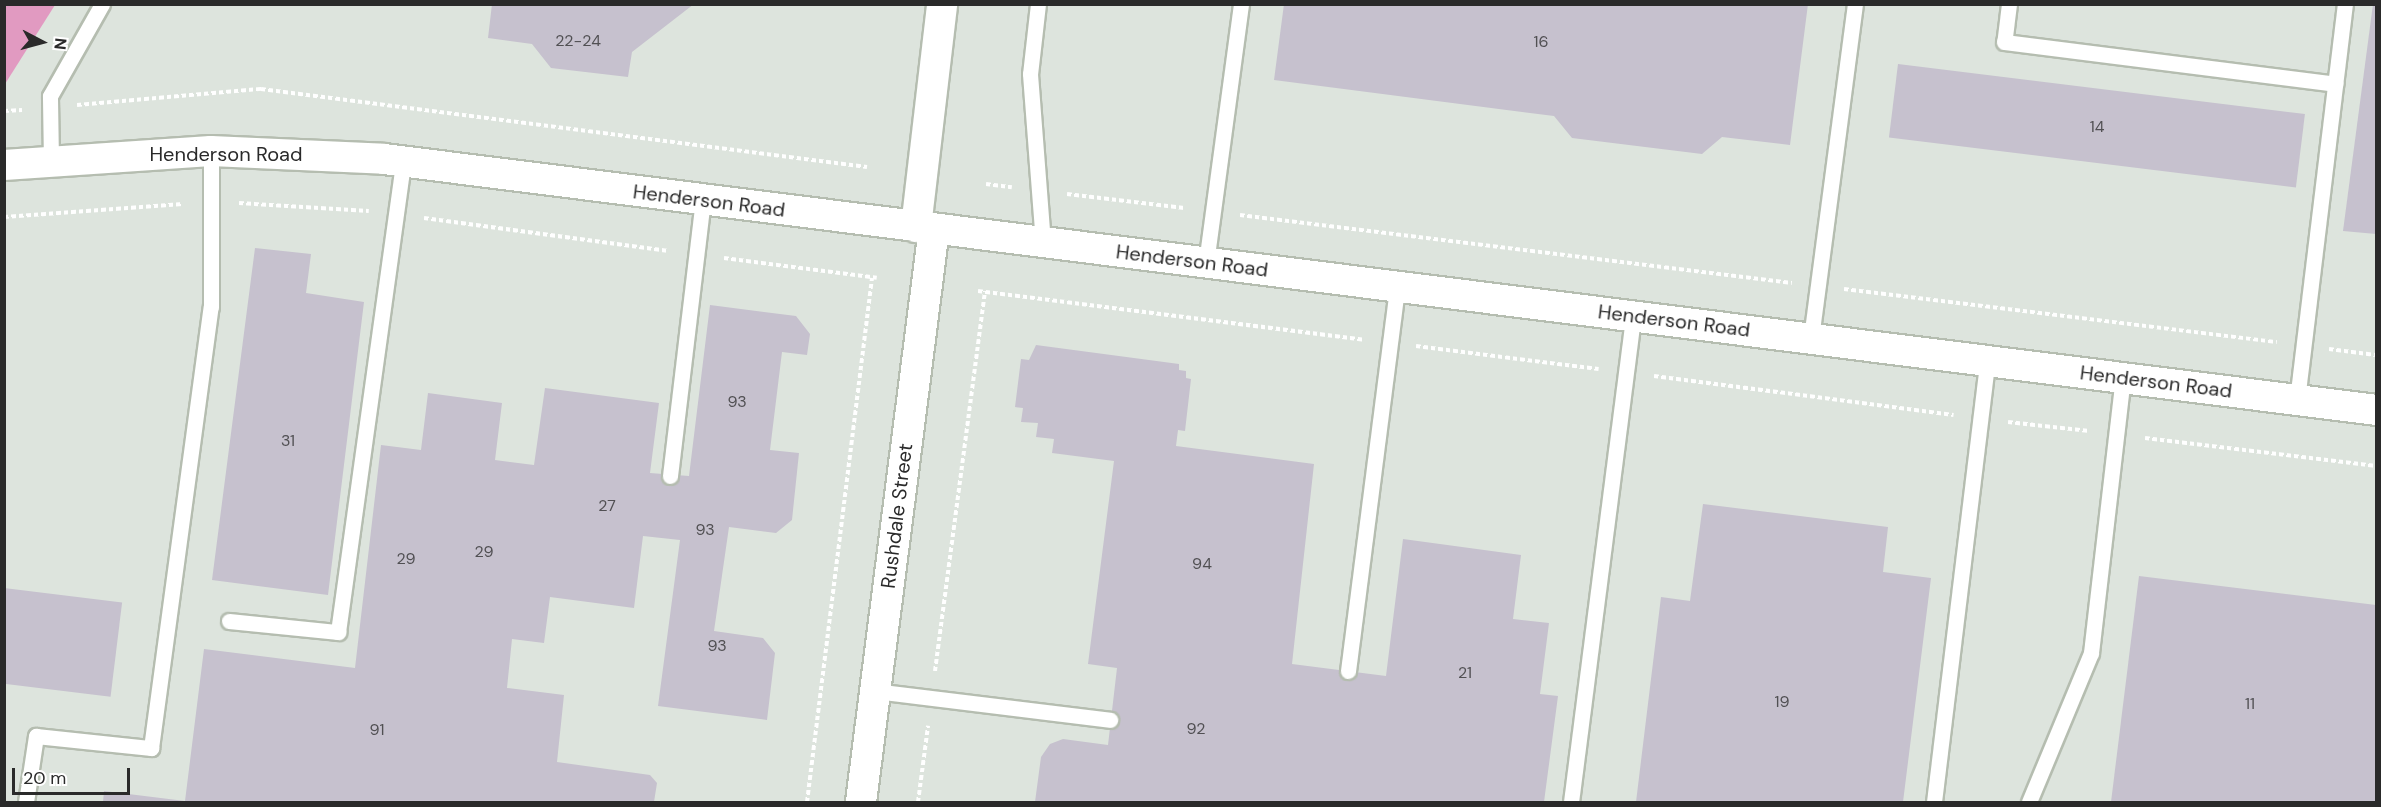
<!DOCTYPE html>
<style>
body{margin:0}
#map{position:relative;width:2381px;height:807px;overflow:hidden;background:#e2dcec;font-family:"DM Sans",sans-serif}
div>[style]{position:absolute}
.industrial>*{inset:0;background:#dde4dd}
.green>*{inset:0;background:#e19ac1}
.building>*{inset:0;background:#c6c1ce;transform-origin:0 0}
.path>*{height:4px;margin-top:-2px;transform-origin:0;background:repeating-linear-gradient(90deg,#fff 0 4.5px,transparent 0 7.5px)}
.roads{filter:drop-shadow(2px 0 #b5bdb0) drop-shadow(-2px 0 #b5bdb0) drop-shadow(0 2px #b5bdb0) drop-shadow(0 -2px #b5bdb0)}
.lane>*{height:15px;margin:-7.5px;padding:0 7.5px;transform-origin:7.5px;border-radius:7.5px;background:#fff}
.street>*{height:30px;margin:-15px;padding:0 15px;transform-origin:15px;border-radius:15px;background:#fff}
span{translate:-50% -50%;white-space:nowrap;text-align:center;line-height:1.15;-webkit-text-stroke:4.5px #fff;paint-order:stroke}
.number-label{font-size:16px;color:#515053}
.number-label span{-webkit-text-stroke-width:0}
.street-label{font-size:20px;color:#2a2a2a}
.frame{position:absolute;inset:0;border:6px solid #2a2a2a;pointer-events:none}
.north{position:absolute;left:12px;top:12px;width:60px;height:60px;-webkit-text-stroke:4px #fff;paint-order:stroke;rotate:96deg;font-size:16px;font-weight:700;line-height:24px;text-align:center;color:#2a2a2a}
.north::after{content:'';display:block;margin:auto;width:21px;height:27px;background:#2a2a2a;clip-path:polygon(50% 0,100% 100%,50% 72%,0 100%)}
.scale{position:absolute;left:12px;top:768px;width:118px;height:27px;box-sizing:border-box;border:3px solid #2a2a2a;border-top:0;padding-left:8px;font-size:18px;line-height:21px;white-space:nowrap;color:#2a2a2a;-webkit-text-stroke:4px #fff;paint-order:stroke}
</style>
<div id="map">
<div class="industrial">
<div style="clip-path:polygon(51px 4px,2376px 5px,2376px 802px,5px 802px,4px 77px)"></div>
</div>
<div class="green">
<div style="clip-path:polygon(5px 4px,55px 5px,5px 84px,4px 5px)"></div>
</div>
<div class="building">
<div style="clip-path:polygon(492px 4px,694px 4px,632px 52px,628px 77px,551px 68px,532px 44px,488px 38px)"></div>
<div style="clip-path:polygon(1284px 4px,1808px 4px,1790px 145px,1722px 137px,1702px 154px,1572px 138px,1554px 116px,1274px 80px)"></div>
<div style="clip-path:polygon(2373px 4px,2376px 4px,2376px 234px,2343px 231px)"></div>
<div style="left:1898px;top:64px;width:410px;height:74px;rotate:7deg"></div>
<div style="clip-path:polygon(255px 248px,311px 254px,306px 293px,364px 302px,328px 595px,212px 580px)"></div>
<div style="clip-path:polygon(710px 305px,796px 316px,810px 334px,807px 355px,782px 352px,770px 450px,799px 453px,792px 520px,776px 533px,729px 527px,714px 631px,763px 638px,775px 653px,767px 720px,658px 706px,680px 540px,643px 536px,634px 608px,550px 597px,544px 643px,512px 639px,507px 688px,564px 695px,557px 762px,650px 775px,657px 783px,654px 802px,103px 802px,104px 791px,185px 801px,204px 649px,355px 668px,381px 445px,421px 450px,428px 393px,502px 403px,495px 460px,534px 465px,545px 388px,659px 403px,650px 473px,689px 476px)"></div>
<div style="clip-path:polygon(1036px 345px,1179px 364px,1179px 370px,1186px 371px,1186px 378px,1191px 379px,1185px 431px,1178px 430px,1176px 446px,1314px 464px,1292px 664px,1386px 676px,1403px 539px,1521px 555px,1513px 619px,1549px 623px,1540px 694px,1558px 696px,1544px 802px,1035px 802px,1041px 757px,1050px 744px,1063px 739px,1108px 745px,1117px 668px,1088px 664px,1114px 461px,1052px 453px,1054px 439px,1036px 437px,1038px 423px,1021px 422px,1023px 408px,1015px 407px,1021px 359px,1029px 360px)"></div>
<div style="clip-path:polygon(1703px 504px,1888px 527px,1883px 572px,1931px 578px,1903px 802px,1636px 802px,1661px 597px,1690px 601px)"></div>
<div style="clip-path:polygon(2139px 576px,2376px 605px,2376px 802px,2111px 802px)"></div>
<div style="left:4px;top:588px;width:119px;height:95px;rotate:7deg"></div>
</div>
<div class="path">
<div style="left:77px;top:105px;width:185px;rotate:-5deg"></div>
<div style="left:261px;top:89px;width:611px;rotate:7.33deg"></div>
<div style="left:4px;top:111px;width:18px;rotate:-3deg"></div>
<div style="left:986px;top:184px;width:26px;rotate:7deg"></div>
<div style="left:1067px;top:194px;width:118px;rotate:6.8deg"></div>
<div style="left:239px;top:203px;width:130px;rotate:3.5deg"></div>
<div style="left:1240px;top:215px;width:556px;rotate:7.02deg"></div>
<div style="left:4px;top:217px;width:179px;rotate:-4.2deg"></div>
<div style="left:424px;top:218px;width:247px;rotate:7.7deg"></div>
<div style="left:724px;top:258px;width:154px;rotate:7.4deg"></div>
<div style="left:1844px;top:289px;width:436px;rotate:7deg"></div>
<div style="left:978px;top:291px;width:389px;rotate:7.2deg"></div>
<div style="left:1416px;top:346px;width:184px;rotate:7.2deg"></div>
<div style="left:2329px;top:349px;width:47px;rotate:7.3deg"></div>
<div style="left:1654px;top:376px;width:302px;rotate:7.4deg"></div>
<div style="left:2008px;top:422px;width:82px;rotate:6.3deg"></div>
<div style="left:2145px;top:438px;width:233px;rotate:6.9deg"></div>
<div style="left:935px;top:671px;width:383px;rotate:-82.5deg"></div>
<div style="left:807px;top:802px;width:528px;rotate:-82.93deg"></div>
<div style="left:918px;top:802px;width:77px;rotate:-82.5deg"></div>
</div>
<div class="roads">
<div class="lane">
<div style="left:1038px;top:4px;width:70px;rotate:96.5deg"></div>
<div style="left:1030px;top:74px;width:169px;rotate:85.6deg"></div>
<div style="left:2009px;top:4px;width:38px;rotate:97deg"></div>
<div style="left:2004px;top:42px;width:334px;rotate:7.2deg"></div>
<div style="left:51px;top:162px;width:66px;rotate:-90.9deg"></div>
<div style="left:50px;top:96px;width:106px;rotate:-60.5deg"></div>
<div style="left:1206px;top:263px;width:261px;rotate:-82.3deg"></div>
<div style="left:1811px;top:338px;width:337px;rotate:-82.5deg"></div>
<div style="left:2297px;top:400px;width:399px;rotate:-83.1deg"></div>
<div style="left:670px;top:476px;width:278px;rotate:-83.2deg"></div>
<div style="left:229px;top:621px;width:110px;rotate:5.8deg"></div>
<div style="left:338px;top:632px;width:474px;rotate:-82.1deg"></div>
<div style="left:1348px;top:671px;width:388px;rotate:-82.7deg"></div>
<div style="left:875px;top:691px;width:237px;rotate:7deg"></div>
<div style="left:26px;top:802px;width:67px;rotate:-81.4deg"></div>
<div style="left:36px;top:736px;width:116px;rotate:6deg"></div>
<div style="left:151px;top:748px;width:445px;rotate:-82.3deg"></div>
<div style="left:211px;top:307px;width:156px;rotate:-90deg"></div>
<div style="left:1571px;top:802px;width:489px;rotate:-82.7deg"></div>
<div style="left:1934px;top:802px;width:444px;rotate:-83.1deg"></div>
<div style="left:2029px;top:802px;width:161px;rotate:-67.4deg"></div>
<div style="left:2091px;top:653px;width:278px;rotate:-83.4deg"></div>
</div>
<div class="street">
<div style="left:4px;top:165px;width:207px;rotate:-3.9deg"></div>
<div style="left:211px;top:151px;width:173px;rotate:2.6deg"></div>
<div style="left:384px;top:159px;width:2008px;rotate:7.18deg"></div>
<div style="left:916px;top:227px;width:225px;rotate:-83.3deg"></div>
<div style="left:861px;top:802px;width:578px;rotate:-82.74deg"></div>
</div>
</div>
<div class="number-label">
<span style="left:578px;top:41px">22-24</span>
<span style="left:1541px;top:42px">16</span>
<span style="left:2097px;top:127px">14</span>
<span style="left:737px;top:402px">93</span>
<span style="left:288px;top:441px">31</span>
<span style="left:607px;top:506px">27</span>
<span style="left:705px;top:530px">93</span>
<span style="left:484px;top:552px">29</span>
<span style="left:406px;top:559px">29</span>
<span style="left:1202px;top:564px">94</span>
<span style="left:717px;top:646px">93</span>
<span style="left:1465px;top:673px">21</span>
<span style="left:1782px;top:702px">19</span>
<span style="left:2250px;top:704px">11</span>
<span style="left:1196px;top:729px">92</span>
<span style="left:377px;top:730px">91</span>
</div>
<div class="street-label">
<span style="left:226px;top:154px">Henderson Road</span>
<span style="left:709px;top:201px;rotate:7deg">Henderson Road</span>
<span style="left:1192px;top:261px;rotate:7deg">Henderson Road</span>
<span style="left:1674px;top:321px;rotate:7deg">Henderson Road</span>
<span style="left:2156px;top:382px;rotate:7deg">Henderson Road</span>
<span style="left:897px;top:516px;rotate:-83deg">Rushdale Street</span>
</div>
<div class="frame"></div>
<div class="north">N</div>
<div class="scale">20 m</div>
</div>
